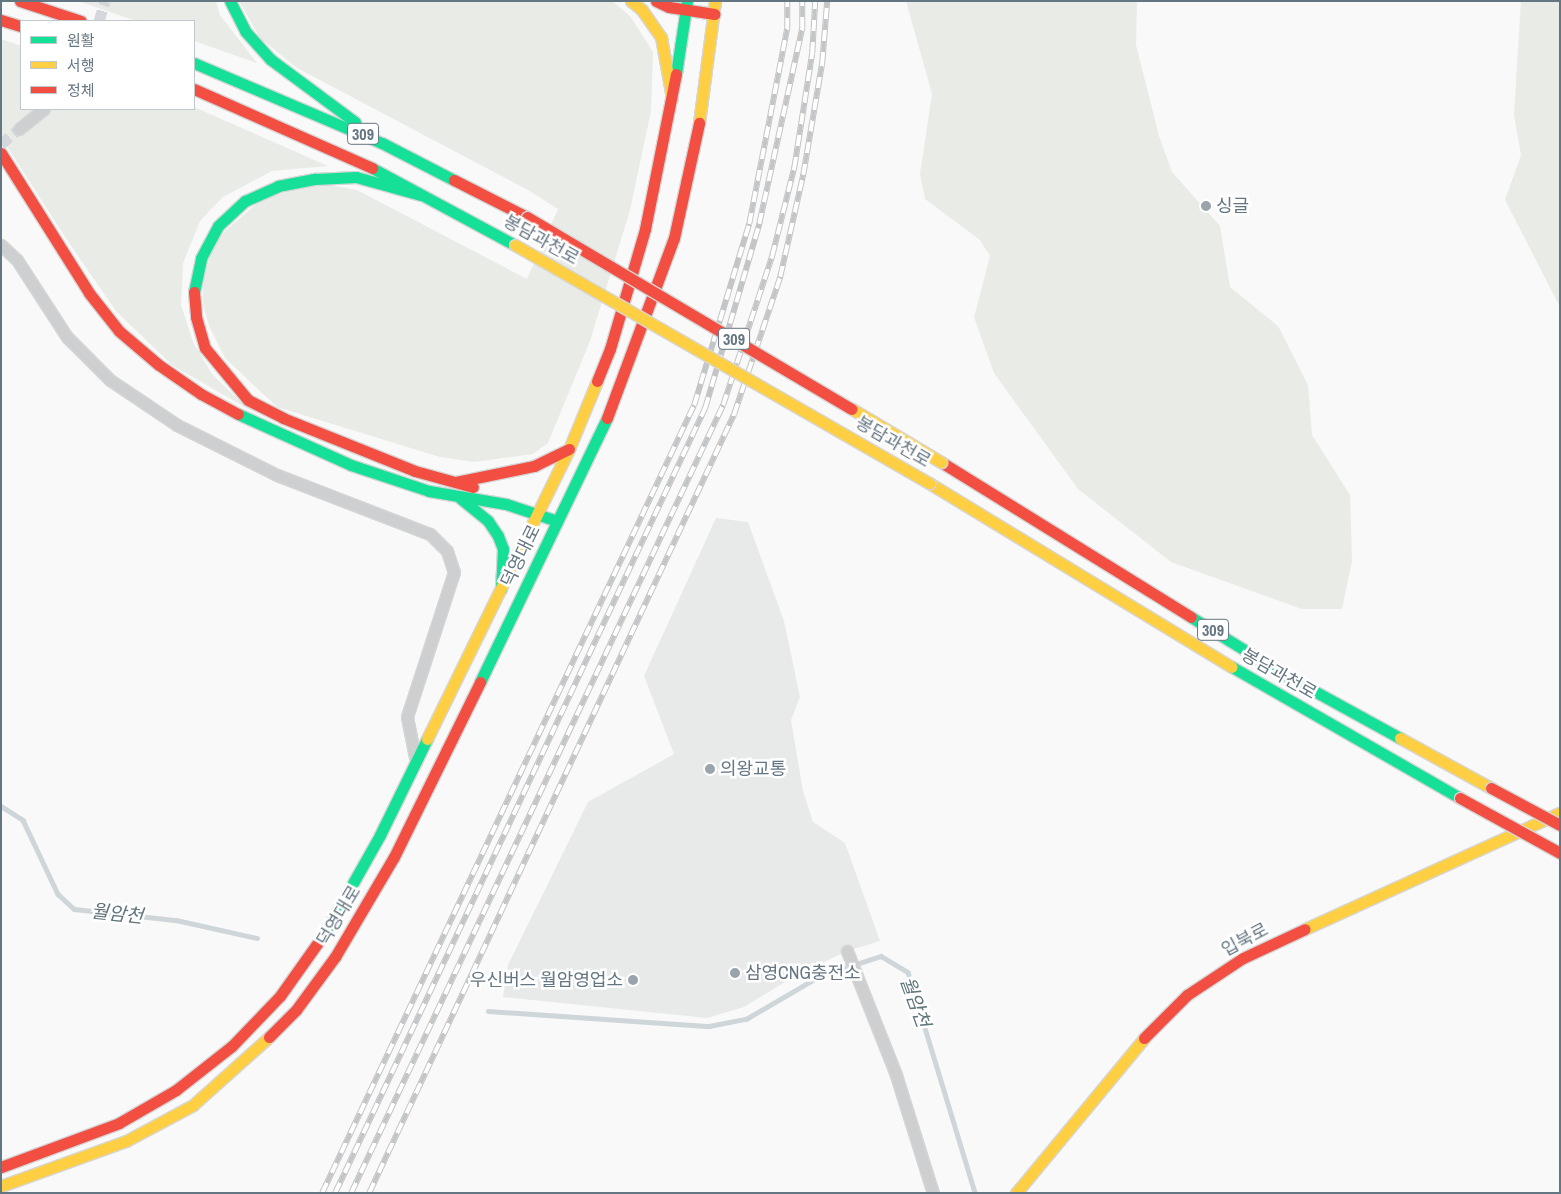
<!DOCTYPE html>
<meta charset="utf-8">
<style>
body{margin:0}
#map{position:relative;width:1561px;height:1194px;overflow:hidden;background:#f9f9f9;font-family:"Archivo Narrow","Noto Sans KR",sans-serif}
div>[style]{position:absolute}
.built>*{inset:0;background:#e8e9e9}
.green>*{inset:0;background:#e8ebe6}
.stream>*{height:4.5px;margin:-2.25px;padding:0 2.25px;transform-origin:2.25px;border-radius:2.25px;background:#ced6d9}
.street-tunnel>*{height:11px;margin-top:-5.5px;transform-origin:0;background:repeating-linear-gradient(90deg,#d4d8dc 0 11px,transparent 0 16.5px)}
.roads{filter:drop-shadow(1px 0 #d5d6d7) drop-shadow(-1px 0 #d5d6d7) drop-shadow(0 1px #d5d6d7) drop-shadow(0 -1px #d5d6d7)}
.street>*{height:11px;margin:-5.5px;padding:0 5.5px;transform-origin:5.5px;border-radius:5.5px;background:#cecfd0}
.fast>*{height:11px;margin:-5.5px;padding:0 5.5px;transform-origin:5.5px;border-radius:5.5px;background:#16e098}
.slow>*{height:11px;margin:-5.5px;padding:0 5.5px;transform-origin:5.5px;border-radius:5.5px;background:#ffcf43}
.jam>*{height:11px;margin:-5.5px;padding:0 5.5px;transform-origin:5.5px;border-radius:5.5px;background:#f24e42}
.rail>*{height:5.5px;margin-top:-2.75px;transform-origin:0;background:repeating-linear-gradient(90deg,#fff 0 11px,#c3c5c6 0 22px);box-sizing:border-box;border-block:1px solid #c3c5c6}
.bridges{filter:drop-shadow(1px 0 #d5d6d6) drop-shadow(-1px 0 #d5d6d6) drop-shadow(0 1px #d5d6d6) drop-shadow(0 -1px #d5d6d6)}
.slow-bridge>*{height:11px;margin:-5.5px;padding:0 5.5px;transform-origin:5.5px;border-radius:5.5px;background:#ffcf43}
.jam-bridge>*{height:11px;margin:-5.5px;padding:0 5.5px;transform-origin:5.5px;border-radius:5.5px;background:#f24e42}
.dots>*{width:14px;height:14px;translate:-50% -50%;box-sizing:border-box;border:2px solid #fff;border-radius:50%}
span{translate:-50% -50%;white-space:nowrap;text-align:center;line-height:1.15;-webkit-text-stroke:5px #fff;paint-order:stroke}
.shield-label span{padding:1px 4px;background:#fff;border:1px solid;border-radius:4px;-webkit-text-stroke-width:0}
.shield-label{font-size:16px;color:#657683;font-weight:700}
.poi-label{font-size:18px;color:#657683}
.left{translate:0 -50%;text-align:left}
.right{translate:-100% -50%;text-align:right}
.street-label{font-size:18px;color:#657683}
.water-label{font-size:19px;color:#60757c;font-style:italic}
.frame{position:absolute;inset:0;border:2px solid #657683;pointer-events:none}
.legend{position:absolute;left:20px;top:20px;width:175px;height:90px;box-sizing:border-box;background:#fff;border:1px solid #c1c8cd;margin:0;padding:6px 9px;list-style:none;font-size:15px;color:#657683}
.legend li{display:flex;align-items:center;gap:10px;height:25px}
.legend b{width:25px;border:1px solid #c1c8cd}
</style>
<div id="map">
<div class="built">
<div style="clip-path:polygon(716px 518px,748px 522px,784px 621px,800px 697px,791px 720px,803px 791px,813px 822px,845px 843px,880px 941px,847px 951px,793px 977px,744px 1007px,707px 1018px,503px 997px,508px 965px,588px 802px,674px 754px,644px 676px)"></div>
</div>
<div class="green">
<div style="clip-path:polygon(78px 1px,216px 1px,220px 15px,257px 63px,194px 41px,194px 21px,136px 21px)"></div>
<div style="clip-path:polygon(239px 1px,612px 1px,630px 16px,653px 52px,651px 111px,630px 210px,590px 341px,548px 443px,533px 454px,474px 462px,440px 457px,277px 407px,225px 358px,210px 328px,203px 305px,203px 281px,215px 240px,262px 199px,319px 183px,357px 190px,527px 279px,558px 209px,528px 190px,297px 68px,260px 38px)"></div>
<div style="clip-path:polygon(906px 1px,1137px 1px,1136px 45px,1159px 136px,1172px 172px,1220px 226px,1230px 287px,1278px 326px,1308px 385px,1312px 435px,1350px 495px,1352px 561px,1342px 609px,1302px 609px,1171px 562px,1078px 489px,994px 373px,974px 317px,990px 256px,980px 240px,925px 199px,920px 174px,932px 94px)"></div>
<div style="clip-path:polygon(1521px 1px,1560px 1px,1560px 307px,1505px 200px,1521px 155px,1514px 115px)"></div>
<div style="clip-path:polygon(1px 39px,21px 46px,21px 109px,194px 107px,328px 166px,272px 171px,223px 197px,200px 221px,183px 263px,181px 305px,193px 342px,212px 374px,248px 409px,172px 365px,116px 311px,67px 240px,1px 137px)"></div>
</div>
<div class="stream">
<div style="left:1px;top:806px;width:26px;rotate:32deg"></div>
<div style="left:23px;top:820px;width:82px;rotate:64.7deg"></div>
<div style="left:58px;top:894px;width:22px;rotate:43deg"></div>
<div style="left:74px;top:909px;width:103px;rotate:6.2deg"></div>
<div style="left:176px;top:920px;width:83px;rotate:12.5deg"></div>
<div style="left:488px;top:1011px;width:222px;rotate:3.9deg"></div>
<div style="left:709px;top:1026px;width:38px;rotate:-11deg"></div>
<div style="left:746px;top:1019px;width:86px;rotate:-30.2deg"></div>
<div style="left:820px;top:976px;width:64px;rotate:-18.2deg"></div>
<div style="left:881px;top:956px;width:31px;rotate:31deg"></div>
<div style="left:908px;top:972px;width:231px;rotate:73.1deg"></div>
</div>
<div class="street-tunnel">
<div style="left:99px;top:21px;width:21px;rotate:-73deg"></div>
<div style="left:1px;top:144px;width:23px;rotate:-40deg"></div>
</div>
<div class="roads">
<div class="street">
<div style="left:19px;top:129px;width:32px;rotate:-39deg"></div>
<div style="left:1px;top:245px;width:22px;rotate:43deg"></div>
<div style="left:17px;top:260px;width:92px;rotate:57deg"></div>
<div style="left:67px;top:337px;width:61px;rotate:45deg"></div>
<div style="left:110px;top:380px;width:81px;rotate:33.9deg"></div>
<div style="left:177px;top:425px;width:112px;rotate:26.6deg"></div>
<div style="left:277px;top:475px;width:164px;rotate:21.1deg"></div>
<div style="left:430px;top:534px;width:24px;rotate:45deg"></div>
<div style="left:447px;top:551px;width:22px;rotate:72deg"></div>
<div style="left:454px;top:572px;width:152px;rotate:108deg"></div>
<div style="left:407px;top:717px;width:46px;rotate:78.7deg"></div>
<div style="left:847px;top:951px;width:133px;rotate:68.4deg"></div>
<div style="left:896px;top:1075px;width:124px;rotate:72.6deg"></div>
</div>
<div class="fast">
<div style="left:230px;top:1px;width:34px;rotate:63deg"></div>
<div style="left:245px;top:31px;width:38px;rotate:48deg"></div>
<div style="left:270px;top:59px;width:106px;rotate:36.5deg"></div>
<div style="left:194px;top:63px;width:204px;rotate:23.1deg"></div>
<div style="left:382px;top:143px;width:81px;rotate:27.2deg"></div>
<div style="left:676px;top:74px;width:74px;rotate:-81.4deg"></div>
<div style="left:372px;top:168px;width:162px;rotate:28.3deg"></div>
<div style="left:194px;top:292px;width:35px;rotate:-78deg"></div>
<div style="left:201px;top:258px;width:36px;rotate:-62deg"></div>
<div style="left:218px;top:226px;width:37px;rotate:-43deg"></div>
<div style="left:245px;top:201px;width:36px;rotate:-24deg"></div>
<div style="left:278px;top:186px;width:38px;rotate:-11deg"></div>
<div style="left:315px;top:179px;width:41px;rotate:-2.8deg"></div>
<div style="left:356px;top:177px;width:67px;rotate:15.5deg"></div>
<div style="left:238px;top:414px;width:124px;rotate:24.3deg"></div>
<div style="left:351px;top:465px;width:82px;rotate:18.4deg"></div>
<div style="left:429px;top:491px;width:78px;rotate:9.6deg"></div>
<div style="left:506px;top:504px;width:54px;rotate:18.4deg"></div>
<div style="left:460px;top:498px;width:36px;rotate:39deg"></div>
<div style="left:488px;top:521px;width:18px;rotate:56deg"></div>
<div style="left:498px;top:536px;width:14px;rotate:69deg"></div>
<div style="left:503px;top:549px;width:40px;rotate:92.9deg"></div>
<div style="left:1191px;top:617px;width:113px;rotate:31.6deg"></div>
<div style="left:1287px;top:676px;width:129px;rotate:28.8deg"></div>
<div style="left:1232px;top:667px;width:263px;rotate:29.9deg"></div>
<div style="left:480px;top:682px;width:293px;rotate:-64.3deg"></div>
<div style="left:326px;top:931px;width:110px;rotate:-60.6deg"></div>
<div style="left:380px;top:835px;width:107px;rotate:-63.9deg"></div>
</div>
<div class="slow">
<div style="left:631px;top:1px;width:14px;rotate:39deg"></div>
<div style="left:642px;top:10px;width:33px;rotate:55deg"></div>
<div style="left:661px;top:37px;width:62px;rotate:79.8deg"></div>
<div style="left:699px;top:123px;width:123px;rotate:-82.5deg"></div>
<div style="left:929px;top:483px;width:354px;rotate:31.3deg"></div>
<div style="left:1400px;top:738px;width:104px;rotate:28.8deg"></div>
<div style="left:427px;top:739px;width:323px;rotate:-63.9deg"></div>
<div style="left:569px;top:449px;width:74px;rotate:-67.6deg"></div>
<div style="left:1305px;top:929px;width:280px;rotate:-24.5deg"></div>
<div style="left:1px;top:1186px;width:133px;rotate:-19.8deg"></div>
<div style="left:126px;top:1141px;width:76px;rotate:-28.2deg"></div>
<div style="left:193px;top:1105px;width:102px;rotate:-41.8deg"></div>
<div style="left:1016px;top:1193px;width:201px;rotate:-50.4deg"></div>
</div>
<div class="jam">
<div style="left:20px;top:1px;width:64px;rotate:18.2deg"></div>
<div style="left:656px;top:1px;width:14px;rotate:25deg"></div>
<div style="left:669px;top:7px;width:46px;rotate:8.8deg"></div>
<div style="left:1px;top:20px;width:21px;rotate:17deg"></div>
<div style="left:194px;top:89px;width:195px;rotate:23.9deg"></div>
<div style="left:1px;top:153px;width:165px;rotate:57.8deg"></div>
<div style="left:89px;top:293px;width:48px;rotate:51.7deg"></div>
<div style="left:119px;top:331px;width:52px;rotate:40.4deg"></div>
<div style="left:159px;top:365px;width:51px;rotate:34.6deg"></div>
<div style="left:201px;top:394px;width:42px;rotate:28.4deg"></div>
<div style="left:454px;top:180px;width:82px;rotate:26.9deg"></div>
<div style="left:194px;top:292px;width:25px;rotate:85deg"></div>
<div style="left:196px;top:317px;width:32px;rotate:74deg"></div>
<div style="left:205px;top:348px;width:67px;rotate:50.4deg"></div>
<div style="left:248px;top:400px;width:39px;rotate:27deg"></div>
<div style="left:283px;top:418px;width:142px;rotate:21.9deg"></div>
<div style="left:415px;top:471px;width:60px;rotate:15.4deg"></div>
<div style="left:597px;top:381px;width:35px;rotate:-68deg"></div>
<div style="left:610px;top:349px;width:125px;rotate:-73.7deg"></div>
<div style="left:645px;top:229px;width:158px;rotate:-78.7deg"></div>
<div style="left:607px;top:418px;width:192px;rotate:-69.6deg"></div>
<div style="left:674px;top:238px;width:118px;rotate:-77.7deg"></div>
<div style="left:941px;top:462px;width:294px;rotate:31.8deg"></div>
<div style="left:456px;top:482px;width:80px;rotate:-11.6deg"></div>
<div style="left:534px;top:466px;width:39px;rotate:-26deg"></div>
<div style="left:269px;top:1037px;width:38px;rotate:-45deg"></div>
<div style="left:296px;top:1010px;width:66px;rotate:-53.7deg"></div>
<div style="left:335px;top:957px;width:116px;rotate:-59.5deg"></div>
<div style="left:394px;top:857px;width:195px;rotate:-63.8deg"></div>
<div style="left:1144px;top:1038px;width:61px;rotate:-45deg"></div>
<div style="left:1187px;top:995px;width:67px;rotate:-33.5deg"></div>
<div style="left:1243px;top:958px;width:68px;rotate:-25.1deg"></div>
<div style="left:1px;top:1167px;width:126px;rotate:-20.4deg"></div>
<div style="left:119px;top:1123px;width:66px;rotate:-30.1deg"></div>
<div style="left:176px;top:1090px;width:71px;rotate:-38.2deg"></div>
<div style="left:232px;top:1046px;width:69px;rotate:-46.2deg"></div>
<div style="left:280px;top:996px;width:80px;rotate:-54.7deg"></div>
</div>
</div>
<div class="rail">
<div style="left:322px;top:1193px;width:871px;rotate:-64.73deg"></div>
<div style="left:694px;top:405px;width:189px;rotate:-73.1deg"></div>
<div style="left:749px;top:224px;width:199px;rotate:-79deg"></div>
<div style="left:787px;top:29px;width:28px;rotate:-90deg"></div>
<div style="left:335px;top:1193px;width:868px;rotate:-64.76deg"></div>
<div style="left:705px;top:408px;width:192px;rotate:-73.6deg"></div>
<div style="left:759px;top:224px;width:201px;rotate:-77.6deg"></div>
<div style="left:802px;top:28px;width:27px;rotate:-90deg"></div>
<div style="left:351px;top:1193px;width:871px;rotate:-64.73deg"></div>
<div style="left:723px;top:405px;width:157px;rotate:-71.8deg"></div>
<div style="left:772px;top:256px;width:91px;rotate:-76deg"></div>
<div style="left:794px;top:168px;width:116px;rotate:-81.1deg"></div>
<div style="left:812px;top:53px;width:52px;rotate:-86.7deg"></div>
<div style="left:369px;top:1193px;width:860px;rotate:-64.89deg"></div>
<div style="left:734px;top:414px;width:145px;rotate:-71.4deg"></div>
<div style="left:780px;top:277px;width:105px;rotate:-77.3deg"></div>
<div style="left:803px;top:175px;width:114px;rotate:-80.4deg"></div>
<div style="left:822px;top:63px;width:62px;rotate:-85.4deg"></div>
</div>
<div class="bridges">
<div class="slow-bridge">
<div style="left:515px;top:245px;width:478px;rotate:29.9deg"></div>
<div style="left:852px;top:409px;width:104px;rotate:30.8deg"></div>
</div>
<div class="jam-bridge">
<div style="left:527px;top:217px;width:377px;rotate:30.6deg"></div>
<div style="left:1491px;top:788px;width:78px;rotate:28.2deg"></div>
<div style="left:1460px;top:798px;width:114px;rotate:28.8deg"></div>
</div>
</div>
<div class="dots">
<div style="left:1206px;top:206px;background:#99a4ac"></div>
<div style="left:710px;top:769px;background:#99a4ac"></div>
<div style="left:735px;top:973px;background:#99a4ac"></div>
<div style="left:633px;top:980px;background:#99a4ac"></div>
</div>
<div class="shield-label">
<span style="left:363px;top:134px">309</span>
<span style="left:734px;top:339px">309</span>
<span style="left:1213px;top:630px">309</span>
</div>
<div class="poi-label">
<span class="left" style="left:1216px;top:206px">싱글</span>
<span class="left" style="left:720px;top:769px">의왕교통</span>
<span class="left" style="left:745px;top:973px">삼영CNG충전소</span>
<span class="right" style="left:623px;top:980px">우신버스 월암영업소</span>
</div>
<div class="street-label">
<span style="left:541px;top:240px;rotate:29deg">봉담과천로</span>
<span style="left:893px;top:442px;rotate:30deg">봉담과천로</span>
<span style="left:521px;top:556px;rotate:-64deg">덕영대로</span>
<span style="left:1279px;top:674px;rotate:30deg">봉담과천로</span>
<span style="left:339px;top:916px;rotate:-59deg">덕영대로</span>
<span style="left:1245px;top:940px;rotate:-28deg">입북로</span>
</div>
<div class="water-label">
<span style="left:117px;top:914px;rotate:6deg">월암천</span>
<span style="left:915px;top:1002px;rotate:70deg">월암천</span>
</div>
<div class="frame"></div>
<ul class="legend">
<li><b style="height:6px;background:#16e098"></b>원활</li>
<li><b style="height:6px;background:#ffcf43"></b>서행</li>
<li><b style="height:6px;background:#f24e42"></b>정체</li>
</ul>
</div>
